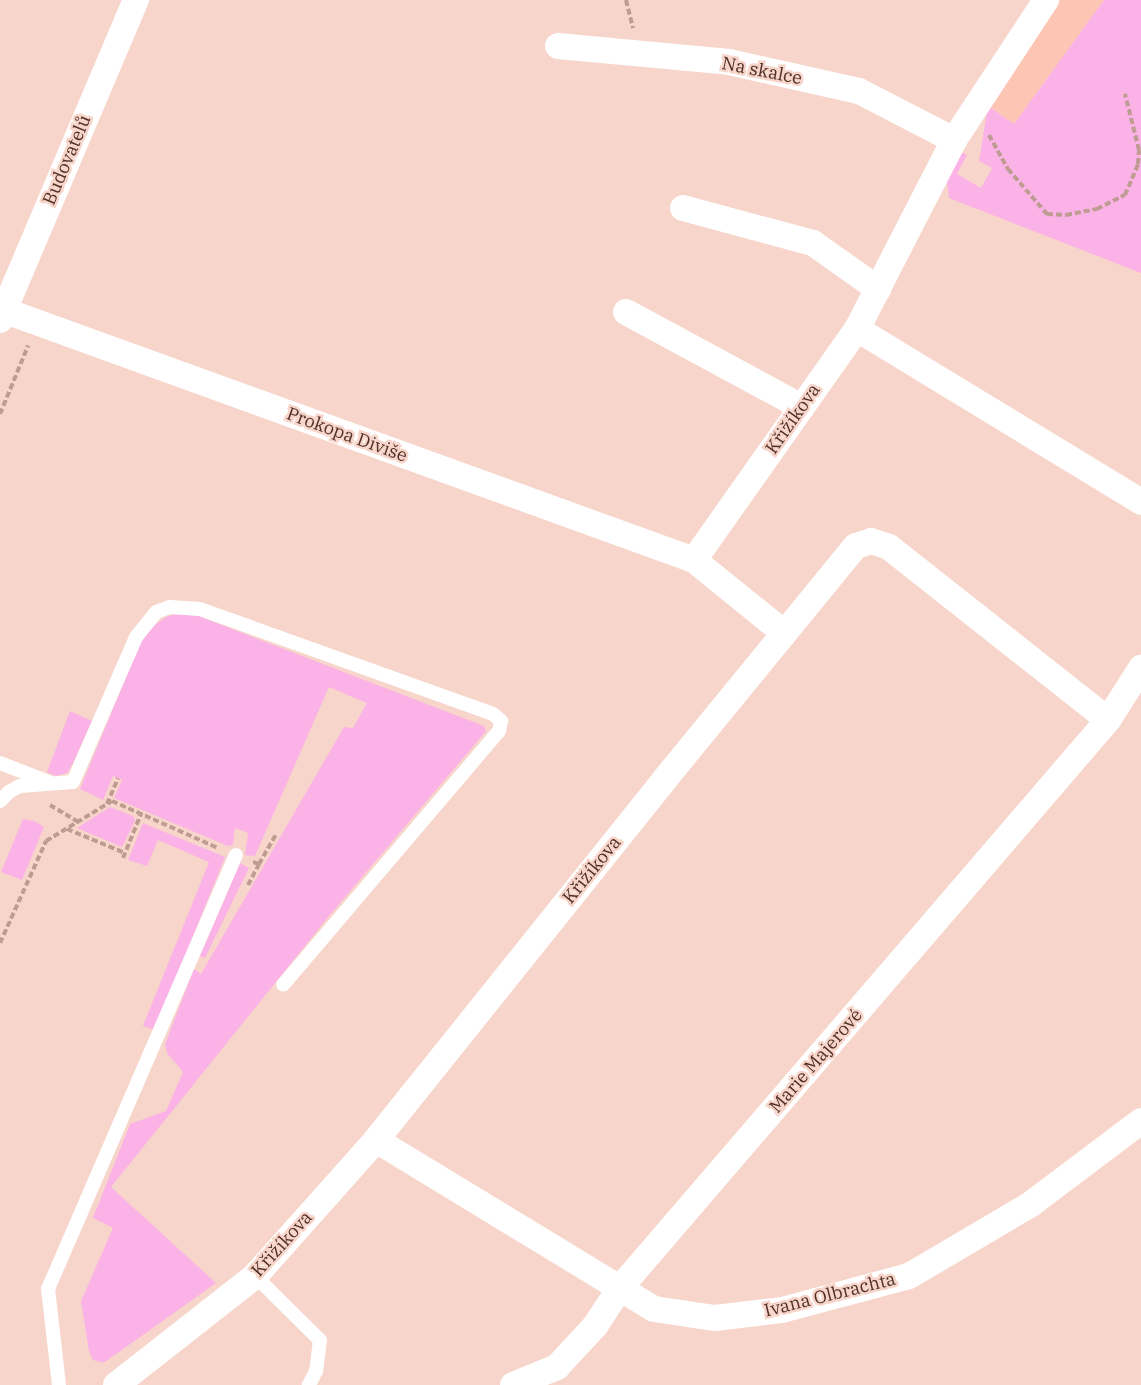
<!DOCTYPE html>
<meta charset="utf-8">
<style>
body{margin:0}
#map{position:relative;width:1141px;height:1385px;overflow:hidden;background:#f7d5ca;font-family:"IBM Plex Serif",serif}
div>[style]{position:absolute}
.built>*{inset:0;background:#fdc5b4}
.green>*{inset:0;background:#fbb2e6}
.path>*{height:4px;margin-top:-2px;transform-origin:0;background:repeating-linear-gradient(90deg,#be9c92 0 6px,transparent 0 9px)}
.service>*{height:14px;margin:-7px;padding:0 7px;transform-origin:7px;border-radius:7px;background:#fff}
.minor>*{height:26px;margin:-13px;padding:0 13px;transform-origin:13px;border-radius:13px;background:#fff}
span{translate:-50% -50%;white-space:nowrap;text-align:center;line-height:1.15;-webkit-text-stroke:5px #f7d5ca;paint-order:stroke}
.street-label{font-size:18px;color:#502f25}
</style>
<div id="map">
<div class="built">
<div style="clip-path:polygon(1050px 0,1104px 0,1014px 124px,983px 102px)"></div>
</div>
<div class="green">
<div style="clip-path:polygon(1104px 0,1141px 0,1141px 273px,949px 198px,946px 172px,954px 148px,967px 155px,957px 174px,981px 188px,992px 168px,979px 161px,988px 106px,1014px 124px)"></div>
<div style="clip-path:polygon(177px 614px,198px 616px,484px 726px,486px 731px,329px 916px,111px 1187px,216px 1283px,105px 1362px,100px 1362px,93px 1360px,89px 1351px,81px 1301px,113px 1228px,93px 1218px,130px 1124px,166px 1111px,183px 1072px,167px 1053px,165px 1044px,194px 969px,201px 974px,344px 727px,353px 728px,367px 703px,329px 687px,255px 856px,245px 855px,248px 833px,235px 828px,233px 845px,228px 846px,114px 798px,122px 780px,113px 776px,103px 800px,80px 789px,141px 641px,152px 627px,168px 616px)"></div>
<div style="clip-path:polygon(70px 711px,92px 721px,72px 765px,67px 773px,56px 776px,47px 772px)"></div>
<div style="clip-path:polygon(110px 807px,133px 816px,135px 821px,122px 847px,77px 828px)"></div>
<div style="clip-path:polygon(23px 819px,34px 821px,44px 827px,22px 880px,1px 872px)"></div>
<div style="clip-path:polygon(143px 823px,225px 857px,155px 1030px,143px 1026px,209px 862px,158px 840px,147px 866px,128px 860px)"></div>
<div style="clip-path:polygon(240px 863px,249px 868px,205px 958px,200px 956px)"></div>
</div>
<div class="path">
<div style="left:626px;top:0;width:29px;rotate:76deg"></div>
<div style="left:989px;top:135px;width:39px;rotate:61deg"></div>
<div style="left:1008px;top:169px;width:60px;rotate:49.1deg"></div>
<div style="left:1047px;top:214px;width:19px;rotate:3deg"></div>
<div style="left:1066px;top:215px;width:32px;rotate:-11deg"></div>
<div style="left:1097px;top:209px;width:31px;rotate:-27deg"></div>
<div style="left:1125px;top:195px;width:34px;rotate:-67deg"></div>
<div style="left:1138px;top:164px;width:14px;rotate:-86deg"></div>
<div style="left:1139px;top:150px;width:58px;rotate:-104deg"></div>
<div style="left:0;top:414px;width:74px;rotate:-67.6deg"></div>
<div style="left:107px;top:804px;width:28px;rotate:-67deg"></div>
<div style="left:50px;top:805px;width:33px;rotate:31deg"></div>
<div style="left:67px;top:829px;width:63px;rotate:22.5deg"></div>
<div style="left:123px;top:858px;width:48px;rotate:-67.8deg"></div>
<div style="left:253px;top:862px;width:6px;rotate:18deg"></div>
<div style="left:259px;top:864px;width:34px;rotate:-60deg"></div>
<div style="left:248px;top:885px;width:24px;rotate:-62deg"></div>
<div style="left:0;top:943px;width:112px;rotate:-65.7deg"></div>
<div style="left:46px;top:841px;width:77px;rotate:-31.2deg"></div>
<div style="left:112px;top:801px;width:116px;rotate:23.9deg"></div>
</div>
<div class="service">
<div style="left:0;top:763px;width:53px;rotate:21.2deg"></div>
<div style="left:0;top:801px;width:13px;rotate:-45deg"></div>
<div style="left:9px;top:792px;width:13px;rotate:-29deg"></div>
<div style="left:20px;top:786px;width:53px;rotate:-4.3deg"></div>
<div style="left:73px;top:782px;width:158px;rotate:-66.5deg"></div>
<div style="left:136px;top:637px;width:32px;rotate:-51deg"></div>
<div style="left:156px;top:612px;width:15px;rotate:-20deg"></div>
<div style="left:170px;top:607px;width:30px;rotate:4deg"></div>
<div style="left:200px;top:609px;width:311px;rotate:19.7deg"></div>
<div style="left:493px;top:714px;width:11px;rotate:41deg"></div>
<div style="left:501px;top:721px;width:10px;rotate:101deg"></div>
<div style="left:499px;top:731px;width:333px;rotate:130.4deg"></div>
<div style="left:255px;top:1276px;width:91px;rotate:44.6deg"></div>
<div style="left:320px;top:1340px;width:31px;rotate:97deg"></div>
<div style="left:316px;top:1371px;width:16px;rotate:117deg"></div>
<div style="left:59px;top:1385px;width:97px;rotate:-96.5deg"></div>
<div style="left:48px;top:1289px;width:473px;rotate:-66.6deg"></div>
</div>
<div class="minor">
<div style="left:558px;top:46px;width:172px;rotate:5.3deg"></div>
<div style="left:729px;top:62px;width:133px;rotate:12.6deg"></div>
<div style="left:859px;top:91px;width:107px;rotate:27.3deg"></div>
<div style="left:683px;top:208px;width:135px;rotate:15.1deg"></div>
<div style="left:813px;top:243px;width:80px;rotate:35.3deg"></div>
<div style="left:0;top:309px;width:738px;rotate:19.88deg"></div>
<div style="left:694px;top:560px;width:116px;rotate:39deg"></div>
<div style="left:626px;top:312px;width:200px;rotate:28.4deg"></div>
<div style="left:0;top:320px;width:348px;rotate:-67deg"></div>
<div style="left:857px;top:329px;width:212px;rotate:-62.8deg"></div>
<div style="left:954px;top:140px;width:168px;rotate:-56.7deg"></div>
<div style="left:694px;top:560px;width:283px;rotate:-54.8deg"></div>
<div style="left:857px;top:329px;width:333px;rotate:31.3deg"></div>
<div style="left:376px;top:1140px;width:325px;rotate:31.3deg"></div>
<div style="left:654px;top:1309px;width:62px;rotate:8.4deg"></div>
<div style="left:715px;top:1318px;width:67px;rotate:-6.8deg"></div>
<div style="left:782px;top:1310px;width:131px;rotate:-15deg"></div>
<div style="left:909px;top:1276px;width:142px;rotate:-30.5deg"></div>
<div style="left:1031px;top:1204px;width:138px;rotate:-37deg"></div>
<div style="left:116px;top:1385px;width:177px;rotate:-38.1deg"></div>
<div style="left:255px;top:1276px;width:182px;rotate:-48.3deg"></div>
<div style="left:376px;top:1140px;width:462px;rotate:-51.3deg"></div>
<div style="left:665px;top:779px;width:301px;rotate:-50.7deg"></div>
<div style="left:856px;top:546px;width:16px;rotate:-18deg"></div>
<div style="left:871px;top:541px;width:19px;rotate:18deg"></div>
<div style="left:889px;top:547px;width:279px;rotate:38.3deg"></div>
<div style="left:513px;top:1385px;width:48px;rotate:-22.2deg"></div>
<div style="left:557px;top:1367px;width:56px;rotate:-47.2deg"></div>
<div style="left:595px;top:1326px;width:45px;rotate:-56.7deg"></div>
<div style="left:620px;top:1288px;width:749px;rotate:-49.33deg"></div>
<div style="left:1108px;top:720px;width:62px;rotate:-57.6deg"></div>
</div>
<div class="street-label">
<span style="left:762px;top:71px;rotate:11deg">Na skalce</span>
<span style="left:67px;top:160px;rotate:-67deg">Budovatelů</span>
<span style="left:793px;top:419px;rotate:-55deg">Křižíkova</span>
<span style="left:347px;top:435px;rotate:20deg">Prokopa Diviše</span>
<span style="left:592px;top:870px;rotate:-51deg">Křižíkova</span>
<span style="left:816px;top:1061px;rotate:-49deg">Marie Majerové</span>
<span style="left:282px;top:1244px;rotate:-48deg">Křižíkova</span>
<span style="left:830px;top:1295px;rotate:-14deg">Ivana Olbrachta</span>
</div>
</div>
